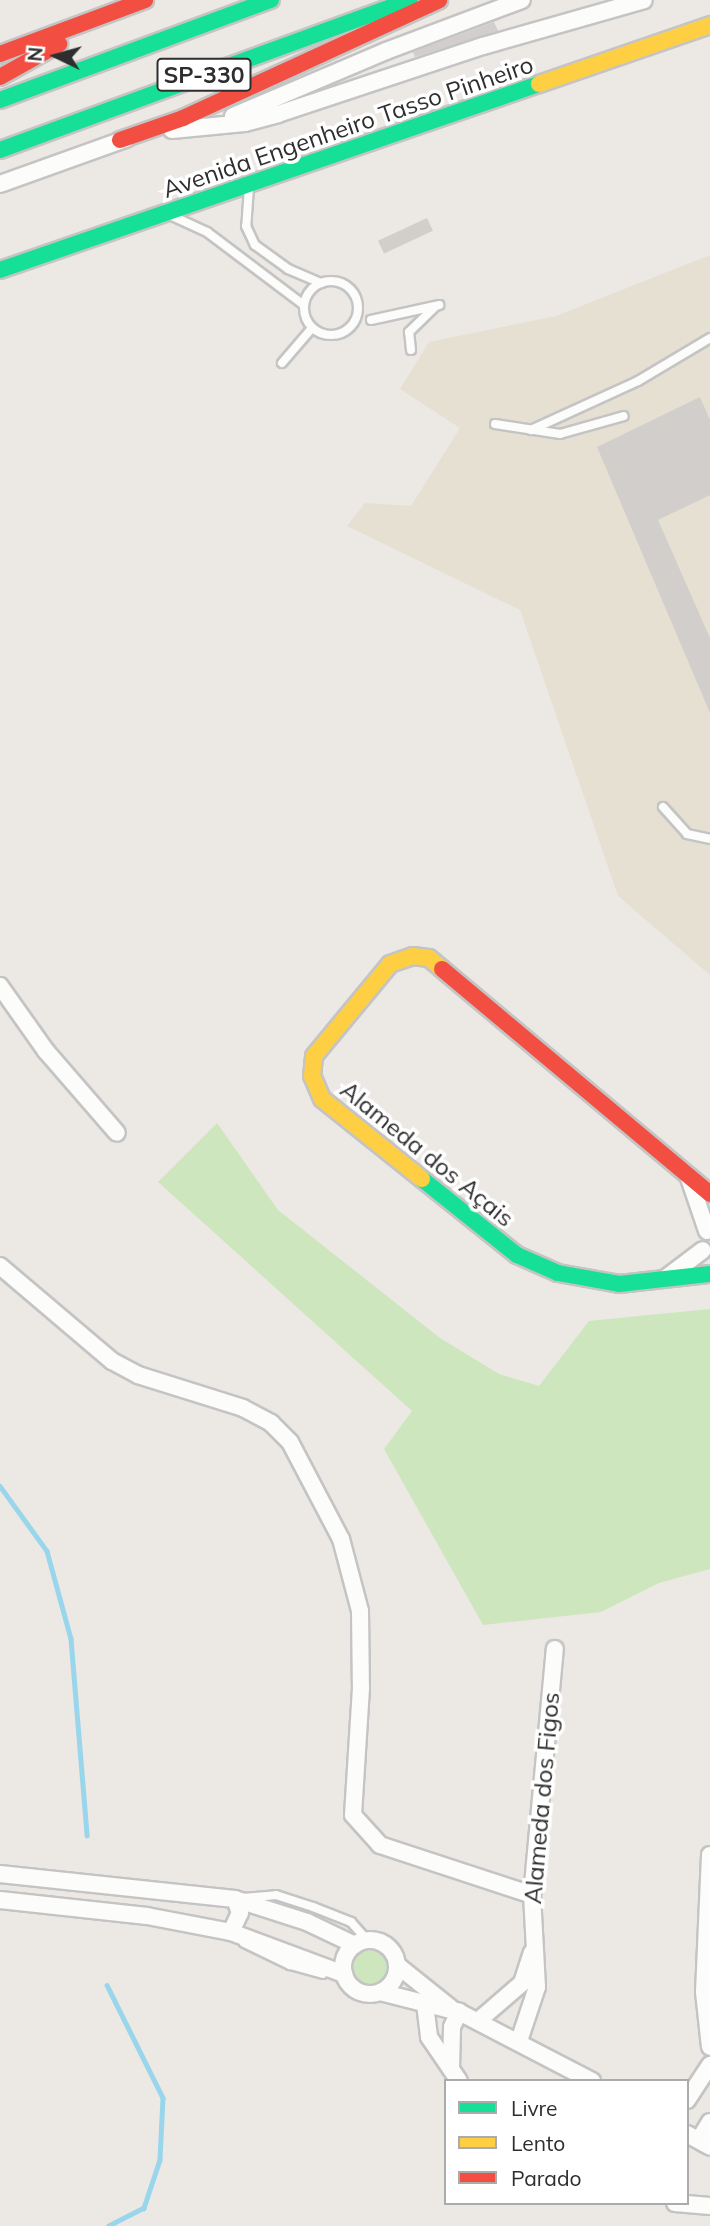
<!DOCTYPE html>
<meta charset="utf-8">
<style>
body{margin:0}
#map{position:relative;width:710px;height:2226px;overflow:hidden;background:#ece8e4;font-family:Mulish,sans-serif}
div>[style]{position:absolute}
.education>*{inset:0;background:#e6e0d3}
.green>*{inset:0;background:#cee6be}
.round{border-radius:50%}
.stream>*{height:4.5px;margin:-2.25px;padding:0 2.25px;transform-origin:2.25px;border-radius:2.25px;background:#99d6ec}
.building>*{inset:0;background:#d1cecb;transform-origin:0 0}
.roads{filter:drop-shadow(2px 0 #c5c4c5) drop-shadow(-2px 0 #c5c4c5) drop-shadow(0 2px #c5c4c5) drop-shadow(0 -2px #c5c4c5)}
.lane>*{height:8px;margin:-4px;padding:0 4px;transform-origin:4px;border-radius:4px;background:#fcfcfb}
.lane>.ring{margin:-4px;padding:0;box-sizing:content-box;background:none;border:8px solid #fcfcfb;border-radius:50%}
.street>*{height:16px;margin:-8px;padding:0 8px;transform-origin:8px;border-radius:8px;background:#fcfcfb}
.street>.ring{margin:-8px;padding:0;box-sizing:content-box;background:none;border:16px solid #fcfcfb;border-radius:50%}
.fast>*{height:16px;margin:-8px;padding:0 8px;transform-origin:8px;border-radius:8px;background:#16e098}
.slow>*{height:16px;margin:-8px;padding:0 8px;transform-origin:8px;border-radius:8px;background:#ffcf43}
.jam>*{height:16px;margin:-8px;padding:0 8px;transform-origin:8px;border-radius:8px;background:#f24e42}
span{translate:-50% -50%;white-space:nowrap;text-align:center;line-height:1.15;-webkit-text-stroke:7px #fff;paint-order:stroke}
.shield-label span{padding:2px 5px;background:#fff;border:2px solid;border-radius:5px;-webkit-text-stroke-width:0}
.shield-label{font-size:23px;color:#2e2e2e;font-weight:700}
.street-label{font-size:24px;color:#2e2e2e}
.legend{position:absolute;left:444px;top:2079px;width:245px;height:126px;box-sizing:border-box;background:#fff;border:2px solid #ababab;margin:0;padding:9px 12px;list-style:none;font-size:21px;color:#2e2e2e}
.legend li{display:flex;align-items:center;gap:14px;height:35px}
.legend b{width:35px;border:2px solid #ababab}
.north{position:absolute;left:21px;top:21px;width:70px;height:70px;-webkit-text-stroke:5px #fff;paint-order:stroke;rotate:275deg;font-size:19px;font-weight:700;line-height:28px;text-align:center;color:#2e2e2e}
.north::after{content:'';display:block;margin:auto;width:24px;height:32px;background:#2e2e2e;clip-path:polygon(50% 0,100% 100%,50% 72%,0 100%)}
</style>
<div id="map">
<div class="education">
<div style="clip-path:polygon(710px 255px,710px 975px,618px 896px,520px 610px,347px 526px,365px 503px,411px 506px,460px 428px,400px 389px,429px 342px,556px 316px)"></div>
</div>
<div class="green">
<div style="clip-path:polygon(217px 1123px,278px 1210px,440px 1338px,499px 1374px,539px 1386px,589px 1321px,710px 1309px,710px 1569px,659px 1583px,601px 1612px,483px 1625px,384px 1449px,412px 1411px,158px 1182px)"></div>
<div class="round" style="left:350px;top:1947px;width:40px;height:40px"></div>
</div>
<div class="stream">
<div style="left:0;top:1486px;width:80px;rotate:54.1deg"></div>
<div style="left:47px;top:1551px;width:91px;rotate:74.7deg"></div>
<div style="left:71px;top:1639px;width:197px;rotate:85.3deg"></div>
<div style="left:107px;top:1985px;width:126px;rotate:63.6deg"></div>
<div style="left:163px;top:2098px;width:62px;rotate:92.8deg"></div>
<div style="left:160px;top:2160px;width:51px;rotate:108.4deg"></div>
<div style="left:144px;top:2208px;width:39px;rotate:153deg"></div>
</div>
<div class="building">
<div style="clip-path:polygon(494px 22px,498px 31px,415px 57px,413px 52px)"></div>
<div style="left:427px;top:218px;width:14px;height:54px;rotate:65deg"></div>
<div style="clip-path:polygon(700px 397px,710px 420px,710px 495px,658px 520px,710px 638px,710px 713px,597px 447px)"></div>
</div>
<div class="roads">
<div class="lane">
<div style="left:249px;top:187px;width:39px;rotate:94deg"></div>
<div style="left:246px;top:226px;width:21px;rotate:65deg"></div>
<div style="left:255px;top:245px;width:41px;rotate:36deg"></div>
<div style="left:288px;top:269px;width:36px;rotate:23deg"></div>
<div style="left:170px;top:215px;width:41px;rotate:24.7deg"></div>
<div style="left:207px;top:232px;width:121px;rotate:37deg"></div>
<div class="ring" style="left:304px;top:281px;width:46px;height:46px"></div>
<div style="left:371px;top:320px;width:70px;rotate:-12.4deg"></div>
<div style="left:411px;top:350px;width:18px;rotate:-96deg"></div>
<div style="left:409px;top:332px;width:35px;rotate:-44deg"></div>
<div style="left:282px;top:363px;width:46px;rotate:-49.4deg"></div>
<div style="left:495px;top:424px;width:66px;rotate:8.7deg"></div>
<div style="left:560px;top:434px;width:66px;rotate:-15.7deg"></div>
<div style="left:531px;top:430px;width:118px;rotate:-24.6deg"></div>
<div style="left:638px;top:381px;width:84px;rotate:-30.8deg"></div>
<div style="left:663px;top:807px;width:36px;rotate:48deg"></div>
<div style="left:687px;top:834px;width:24px;rotate:12deg"></div>
<div style="left:243px;top:1898px;width:33px;rotate:-5deg"></div>
<div style="left:276px;top:1895px;width:39px;rotate:18deg"></div>
<div style="left:313px;top:1907px;width:41px;rotate:21.5deg"></div>
<div style="left:351px;top:1922px;width:24px;rotate:48deg"></div>
<div style="left:244px;top:1943px;width:51px;rotate:25.6deg"></div>
<div style="left:290px;top:1965px;width:34px;rotate:15deg"></div>
</div>
<div class="street">
<div style="left:233px;top:116px;width:166px;rotate:-23deg"></div>
<div style="left:386px;top:51px;width:145px;rotate:-20.6deg"></div>
<div style="left:172px;top:130px;width:73px;rotate:-5.5deg"></div>
<div style="left:245px;top:123px;width:34px;rotate:-15deg"></div>
<div style="left:278px;top:114px;width:216px;rotate:-18.4deg"></div>
<div style="left:483px;top:46px;width:167px;rotate:-15.9deg"></div>
<div style="left:0;top:184px;width:134px;rotate:-19.7deg"></div>
<div style="left:0;top:986px;width:80px;rotate:54.7deg"></div>
<div style="left:46px;top:1051px;width:108px;rotate:49.1deg"></div>
<div style="left:689px;top:1178px;width:56px;rotate:71.2deg"></div>
<div style="left:0;top:1266px;width:147px;rotate:40.3deg"></div>
<div style="left:112px;top:1361px;width:30px;rotate:28deg"></div>
<div style="left:138px;top:1375px;width:110px;rotate:17.4deg"></div>
<div style="left:243px;top:1408px;width:32px;rotate:28deg"></div>
<div style="left:271px;top:1423px;width:27px;rotate:45deg"></div>
<div style="left:290px;top:1442px;width:110px;rotate:62.3deg"></div>
<div style="left:341px;top:1539px;width:74px;rotate:75.2deg"></div>
<div style="left:360px;top:1611px;width:77px;rotate:89.3deg"></div>
<div style="left:361px;top:1688px;width:127px;rotate:93.6deg"></div>
<div style="left:353px;top:1815px;width:40px;rotate:48deg"></div>
<div style="left:380px;top:1845px;width:160px;rotate:18.2deg"></div>
<div style="left:666px;top:1278px;width:46px;rotate:-37.1deg"></div>
<div style="left:710px;top:1855px;width:137px;rotate:92.5deg"></div>
<div style="left:704px;top:1992px;width:55px;rotate:83.8deg"></div>
<div style="left:0;top:1874px;width:236px;rotate:6.1deg"></div>
<div style="left:235px;top:1899px;width:76px;rotate:17.7deg"></div>
<div style="left:307px;top:1922px;width:53px;rotate:25.6deg"></div>
<div style="left:0;top:1900px;width:148px;rotate:6.2deg"></div>
<div style="left:147px;top:1916px;width:86px;rotate:10.8deg"></div>
<div style="left:231px;top:1932px;width:121px;rotate:20.4deg"></div>
<div style="left:231px;top:1932px;width:21px;rotate:-65deg"></div>
<div style="left:240px;top:1913px;width:15px;rotate:-110deg"></div>
<div class="ring" style="left:343px;top:1940px;width:38px;height:38px"></div>
<div style="left:397px;top:1965px;width:70px;rotate:38.7deg"></div>
<div style="left:380px;top:1992px;width:81px;rotate:14.2deg"></div>
<div style="left:459px;top:2012px;width:150px;rotate:27.4deg"></div>
<div style="left:425px;top:2004px;width:33px;rotate:83deg"></div>
<div style="left:429px;top:2037px;width:53px;rotate:55.7deg"></div>
<div style="left:478px;top:2021px;width:58px;rotate:-40.8deg"></div>
<div style="left:522px;top:1983px;width:32px;rotate:-72deg"></div>
<div style="left:519px;top:2041px;width:57px;rotate:-71.6deg"></div>
<div style="left:537px;top:1987px;width:92px;rotate:-93.1deg"></div>
<div style="left:532px;top:1895px;width:247px;rotate:-84.7deg"></div>
<div style="left:451px;top:2069px;width:42px;rotate:-88.6deg"></div>
<div style="left:452px;top:2027px;width:17px;rotate:-65deg"></div>
<div style="left:687px;top:2100px;width:42px;rotate:-56.7deg"></div>
<div style="left:687px;top:2134px;width:26px;rotate:29deg"></div>
<div style="left:699px;top:2140px;width:21px;rotate:-59deg"></div>
<div style="left:675px;top:2203px;width:35px;rotate:5deg"></div>
</div>
<div class="fast">
<div style="left:0;top:100px;width:289px;rotate:-20.3deg"></div>
<div style="left:0;top:150px;width:436px;rotate:-20.1deg"></div>
<div style="left:0;top:270px;width:570px;rotate:-19.04deg"></div>
<div style="left:422px;top:1179px;width:122px;rotate:38.7deg"></div>
<div style="left:517px;top:1255px;width:45px;rotate:23.7deg"></div>
<div style="left:558px;top:1273px;width:62px;rotate:10.2deg"></div>
<div style="left:619px;top:1284px;width:92px;rotate:-6.3deg"></div>
</div>
<div class="slow">
<div style="left:539px;top:84px;width:181px;rotate:-19deg"></div>
<div style="left:422px;top:1179px;width:128px;rotate:-141.3deg"></div>
<div style="left:322px;top:1099px;width:25px;rotate:-113deg"></div>
<div style="left:312px;top:1076px;width:20px;rotate:-84deg"></div>
<div style="left:314px;top:1056px;width:119px;rotate:-50.4deg"></div>
<div style="left:390px;top:964px;width:24px;rotate:-19deg"></div>
<div style="left:413px;top:956px;width:16px;rotate:7deg"></div>
<div style="left:429px;top:958px;width:17px;rotate:40deg"></div>
</div>
<div class="jam">
<div style="left:0;top:54px;width:155px;rotate:-20.4deg"></div>
<div style="left:0;top:77px;width:68px;rotate:-29.2deg"></div>
<div style="left:120px;top:140px;width:67px;rotate:-19.2deg"></div>
<div style="left:183px;top:118px;width:282px;rotate:-24.7deg"></div>
<div style="left:442px;top:969px;width:350px;rotate:40deg"></div>
</div>
</div>
<div class="shield-label">
<span style="left:204px;top:75px">SP-330</span>
</div>
<div class="street-label">
<span style="left:348px;top:127px;rotate:-19deg">Avenida Engenheiro Tasso Pinheiro</span>
<span style="left:427px;top:1154px;rotate:39deg">Alameda dos Açais</span>
<span style="left:542px;top:1798px;rotate:-85deg">Alameda dos Figos</span>
</div>
<ul class="legend">
<li><b style="height:9px;background:#16e098"></b>Livre</li>
<li><b style="height:9px;background:#ffcf43"></b>Lento</li>
<li><b style="height:9px;background:#f24e42"></b>Parado</li>
</ul>
<div class="north">N</div>
</div>
